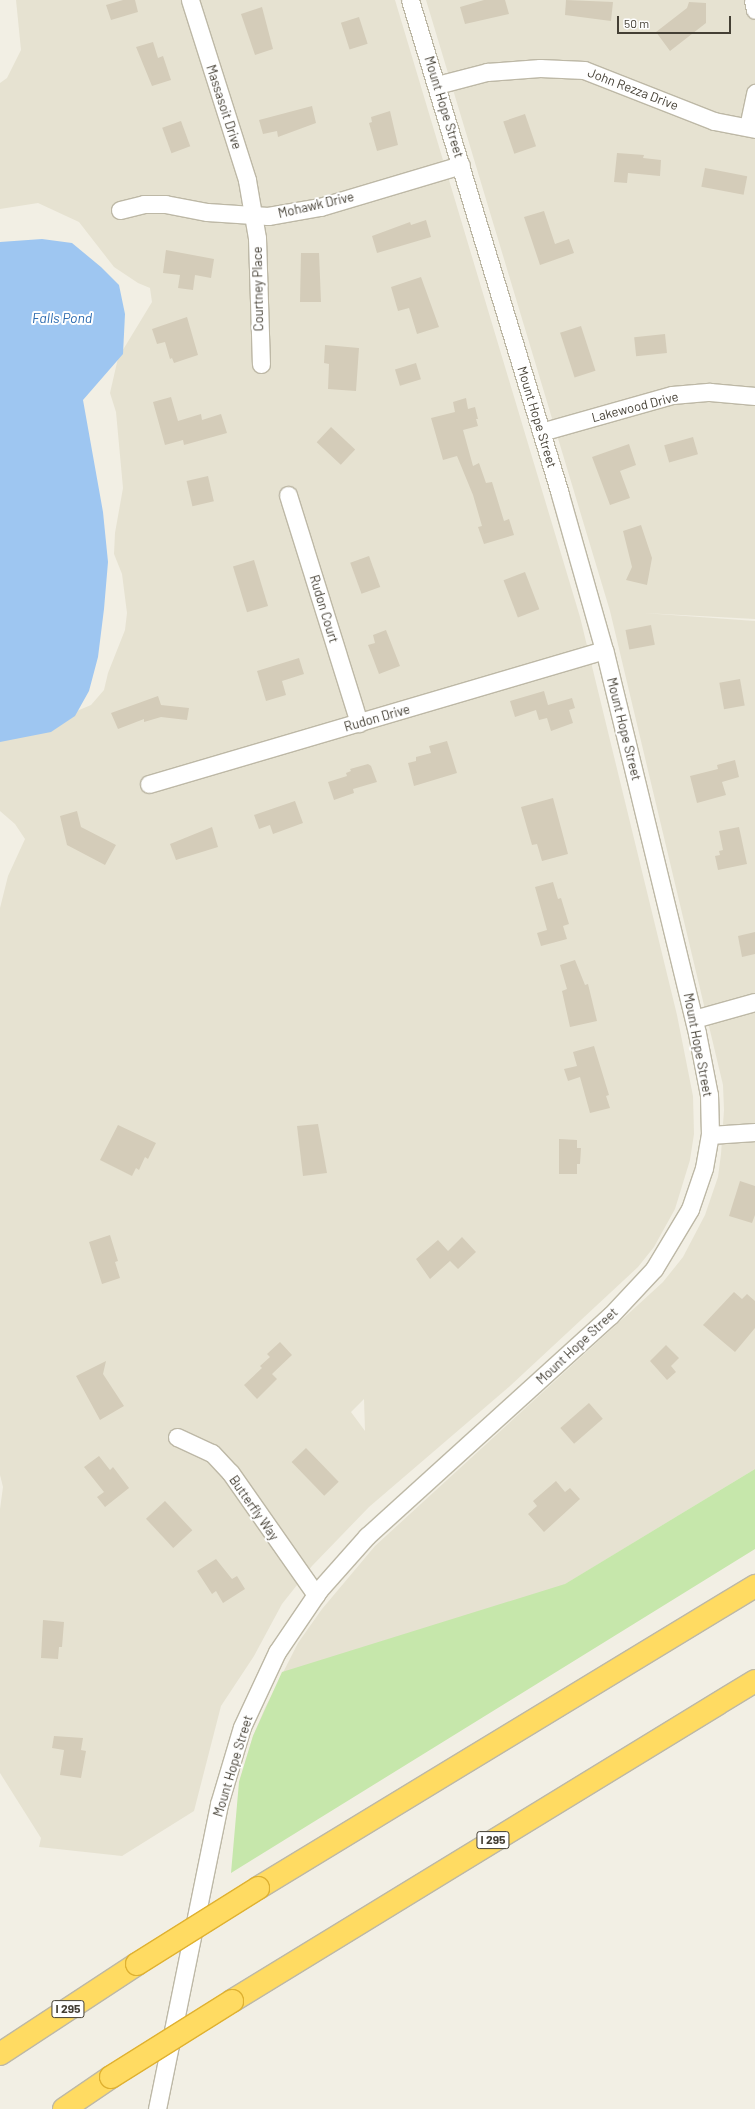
<!DOCTYPE html>
<style>
body{margin:0}
#map{position:relative;width:755px;height:2109px;overflow:hidden;background:#f2efe4;font-family:Barlow,sans-serif}
div>[style]{position:absolute}
.residential>*{inset:0;background:#e6e2d1}
.green>*{inset:0;background:#c6e7ab}
.water>*{inset:0;background:#9ec6f1}
.building>*{inset:0;background:#d4ccb9;transform-origin:0 0}
.roads{filter:drop-shadow(1px 0 #bdb8a6) drop-shadow(-1px 0 #bdb8a6) drop-shadow(0 1px #bdb8a6) drop-shadow(0 -1px #bdb8a6)}
.minor>*{height:17px;margin:-8.5px;padding:0 8.5px;transform-origin:8.5px;border-radius:8.5px;background:#fff}
.highway>*{height:22px;margin:-11px;padding:0 11px;transform-origin:11px;border-radius:11px;background:#ffdb62}
.bridges{filter:drop-shadow(1px 0 #dfb131) drop-shadow(-1px 0 #dfb131) drop-shadow(0 1px #dfb131) drop-shadow(0 -1px #dfb131)}
.highway-bridge>*{height:22px;margin:-11px;padding:0 11px;transform-origin:11px;border-radius:11px;background:#ffdb62}
span{translate:-50% -50%;white-space:nowrap;text-align:center;line-height:1.15;-webkit-text-stroke:4px #fff;paint-order:stroke}
.shield-label span{padding:1px 3px;background:#fff;border:1px solid;border-radius:3px;-webkit-text-stroke-width:0}
.shield-label{font-size:12px;color:#443f34;font-weight:700}
.street-label{font-size:13px;color:#443f34}
.water-label{font-size:14px;color:#2c6bb0;font-style:italic}
.scale{position:absolute;left:617px;top:16px;width:114px;height:18px;box-sizing:border-box;border:2px solid #443f34;border-top:0;padding-left:5px;font-size:12px;line-height:14px;white-space:nowrap;color:#443f34;-webkit-text-stroke:3px #fff;paint-order:stroke}
</style>
<div id="map">
<div class="residential">
<div style="clip-path:polygon(evenodd,16px 0,395px 0,580px 617px,677px 1015px,693px 1096px,694px 1134px,690px 1160px,675px 1209px,654px 1247px,638px 1267px,510px 1386px,369px 1507px,312px 1566px,282px 1604px,254px 1656px,221px 1706px,194px 1811px,122px 1856px,39px 1847px,41px 1838px,0 1773px,0 1509px,3px 1487px,0 1475px,0 908px,8px 876px,25px 839px,15px 824px,0 811px,0 730px,58px 719px,91px 705px,104px 690px,108px 673px,125px 630px,127px 613px,122px 574px,114px 554px,115px 533px,123px 488px,116px 412px,110px 393px,118px 358px,152px 302px,150px 288px,138px 283px,114px 267px,79px 222px,38px 203px,0 209px,0 83px,7px 78px,21px 50px,16px 0,364px 1399px,365px 1431px,351px 1412px,364px 1399px)"></div>
<div style="clip-path:polygon(426px 0,755px 0,755px 619px,644px 613px,755px 621px,755px 1469px,239px 1782px,253px 1736px,265px 1708px,298px 1643px,322px 1609px,375px 1546px,663px 1282px,683px 1257px,705px 1215px,718px 1177px,721px 1154px,724px 1110px,723px 1085px,610px 611px)"></div>
</div>
<div class="green">
<div style="clip-path:polygon(755px 1469px,755px 1549px,231px 1873px,239px 1782px,253px 1736px,282px 1672px,565px 1584px)"></div>
</div>
<div class="water">
<div style="clip-path:polygon(42px 239px,72px 243px,101px 267px,119px 285px,125px 314px,123px 354px,83px 400px,103px 512px,108px 562px,104px 609px,98px 657px,89px 691px,75px 716px,51px 732px,0 742px,0 242px)"></div>
</div>
<div class="building">
<div style="clip-path:polygon(123px 0,135px 0,138px 12px,111px 20px,106px 5px)"></div>
<div style="clip-path:polygon(484px 0,505px 0,509px 14px,465px 24px,460px 7px)"></div>
<div style="clip-path:polygon(566px 0,613px 2px,611px 21px,565px 15px)"></div>
<div style="clip-path:polygon(689px 2px,706px 3px,706px 23px,670px 51px,656px 32px,687px 8px)"></div>
<div style="clip-path:polygon(262px 7px,273px 49px,255px 55px,241px 14px)"></div>
<div style="left:359px;top:17px;width:28px;height:19px;rotate:72deg"></div>
<div style="clip-path:polygon(153px 42px,158px 58px,163px 56px,171px 80px,152px 86px,136px 47px)"></div>
<div style="clip-path:polygon(312px 106px,316px 123px,278px 137px,277px 131px,263px 134px,259px 120px)"></div>
<div style="clip-path:polygon(390px 111px,398px 145px,377px 151px,369px 123px,372px 122px,371px 117px)"></div>
<div style="left:525px;top:114px;width:34px;height:23px;rotate:71deg"></div>
<div style="left:181px;top:121px;width:27px;height:20px;rotate:70deg"></div>
<div style="clip-path:polygon(617px 153px,644px 155px,643px 158px,661px 160px,660px 176px,628px 173px,627px 183px,614px 182px)"></div>
<div style="left:705px;top:168px;width:43px;height:19px;rotate:11deg"></div>
<div style="clip-path:polygon(544px 211px,555px 244px,569px 239px,574px 253px,540px 265px,524px 217px)"></div>
<div style="clip-path:polygon(426px 220px,431px 237px,377px 253px,372px 236px,410px 222px,411px 225px)"></div>
<div style="clip-path:polygon(166px 250px,214px 259px,211px 278px,195px 275px,193px 290px,178px 288px,180px 275px,163px 273px)"></div>
<div style="clip-path:polygon(301px 253px,319px 253px,321px 302px,300px 302px)"></div>
<div style="clip-path:polygon(421px 277px,439px 327px,417px 334px,409px 308px,398px 311px,391px 287px)"></div>
<div style="clip-path:polygon(187px 317px,198px 355px,174px 363px,172px 358px,170px 359px,165px 342px,157px 344px,152px 329px)"></div>
<div style="left:581px;top:326px;width:47px;height:22px;rotate:72deg"></div>
<div style="left:665px;top:334px;width:19px;height:31px;rotate:84deg"></div>
<div style="clip-path:polygon(325px 345px,359px 348px,356px 391px,328px 389px,329px 364px,324px 363px)"></div>
<div style="left:416px;top:363px;width:17px;height:22px;rotate:73deg"></div>
<div style="clip-path:polygon(171px 397px,178px 421px,201px 414px,202px 420px,221px 414px,227px 433px,184px 445px,183px 440px,165px 445px,153px 402px)"></div>
<div style="clip-path:polygon(466px 398px,468px 409px,475px 407px,478px 419px,476px 419px,478px 426px,463px 430px,473px 466px,479px 463px,486px 483px,492px 482px,504px 521px,509px 519px,514px 535px,484px 544px,478px 527px,482px 526px,473px 495px,457px 456px,443px 460px,431px 418px,455px 412px,453px 402px)"></div>
<div style="left:331px;top:427px;width:33px;height:21px;rotate:43deg"></div>
<div style="left:693px;top:437px;width:18px;height:30px;rotate:74deg"></div>
<div style="clip-path:polygon(629px 444px,636px 465px,620px 471px,630px 498px,610px 505px,592px 457px)"></div>
<div style="left:208px;top:476px;width:26px;height:22px;rotate:77deg"></div>
<div style="clip-path:polygon(641px 525px,652px 558px,647px 585px,626px 580px,632px 567px,623px 531px)"></div>
<div style="left:369px;top:556px;width:33px;height:20px;rotate:70deg"></div>
<div style="left:254px;top:560px;width:48px;height:22px;rotate:73deg"></div>
<div style="left:525px;top:572px;width:40px;height:23px;rotate:69deg"></div>
<div style="left:651px;top:625px;width:20px;height:26px;rotate:79deg"></div>
<div style="clip-path:polygon(386px 630px,400px 666px,379px 674px,368px 645px,375px 643px,373px 635px)"></div>
<div style="clip-path:polygon(299px 658px,304px 674px,282px 681px,286px 695px,266px 701px,257px 671px)"></div>
<div style="left:740px;top:679px;width:27px;height:21px;rotate:80deg"></div>
<div style="clip-path:polygon(544px 691px,548px 705px,572px 698px,575px 708px,569px 710px,573px 723px,551px 731px,547px 718px,539px 720px,536px 710px,515px 717px,510px 701px)"></div>
<div style="clip-path:polygon(158px 696px,161px 705px,189px 708px,187px 720px,161px 717px,144px 722px,144px 719px,118px 729px,111px 713px)"></div>
<div style="clip-path:polygon(447px 741px,457px 773px,414px 786px,408px 763px,416px 761px,416px 757px,431px 753px,429px 746px)"></div>
<div style="clip-path:polygon(735px 760px,739px 777px,722px 782px,726px 795px,697px 803px,690px 776px,718px 769px,717px 765px)"></div>
<div style="clip-path:polygon(368px 764px,371px 766px,377px 782px,353px 789px,354px 793px,334px 800px,328px 782px,347px 776px,346px 773px,351px 771px,350px 769px)"></div>
<div style="clip-path:polygon(553px 798px,568px 854px,542px 861px,537px 844px,532px 845px,521px 807px)"></div>
<div style="clip-path:polygon(295px 801px,303px 823px,273px 834px,270px 825px,259px 829px,254px 815px)"></div>
<div style="clip-path:polygon(77px 811px,81px 827px,116px 845px,105px 865px,67px 845px,60px 816px)"></div>
<div style="clip-path:polygon(212px 827px,218px 847px,176px 860px,170px 844px)"></div>
<div style="clip-path:polygon(739px 827px,747px 864px,718px 870px,715px 856px,720px 855px,719px 851px,723px 850px,719px 831px)"></div>
<div style="clip-path:polygon(553px 882px,558px 899px,561px 898px,569px 924px,563px 926px,567px 939px,541px 946px,537px 933px,547px 930px,535px 887px)"></div>
<div style="clip-path:polygon(755px 932px,755px 954px,742px 957px,738px 936px)"></div>
<div style="clip-path:polygon(575px 960px,585px 985px,588px 984px,597px 1021px,570px 1027px,562px 991px,567px 989px,560px 965px)"></div>
<div style="clip-path:polygon(594px 1046px,609px 1095px,606px 1096px,610px 1108px,590px 1113px,580px 1077px,568px 1081px,564px 1069px,577px 1066px,573px 1052px)"></div>
<div style="clip-path:polygon(318px 1124px,327px 1173px,303px 1176px,297px 1126px)"></div>
<div style="clip-path:polygon(118px 1125px,156px 1143px,148px 1159px,145px 1157px,139px 1170px,136px 1168px,132px 1176px,100px 1160px)"></div>
<div style="clip-path:polygon(559px 1139px,577px 1140px,577px 1148px,581px 1148px,580px 1164px,577px 1164px,577px 1174px,559px 1174px)"></div>
<div style="clip-path:polygon(740px 1181px,755px 1186px,755px 1215px,752px 1223px,729px 1216px)"></div>
<div style="clip-path:polygon(110px 1235px,118px 1261px,115px 1262px,120px 1278px,102px 1284px,89px 1242px)"></div>
<div style="clip-path:polygon(462px 1237px,476px 1252px,458px 1269px,450px 1261px,430px 1279px,416px 1259px,438px 1240px,448px 1251px)"></div>
<div style="clip-path:polygon(734px 1292px,742px 1299px,747px 1294px,755px 1301px,755px 1328px,735px 1352px,703px 1325px)"></div>
<div style="clip-path:polygon(280px 1342px,292px 1355px,272px 1374px,277px 1379px,257px 1399px,244px 1385px,262px 1368px,260px 1366px,270px 1357px,267px 1354px)"></div>
<div style="clip-path:polygon(666px 1345px,679px 1358px,671px 1366px,676px 1372px,667px 1380px,650px 1361px)"></div>
<div style="clip-path:polygon(106px 1361px,103px 1374px,124px 1406px,100px 1420px,76px 1376px)"></div>
<div style="left:589px;top:1403px;width:21px;height:38px;rotate:49deg"></div>
<div style="left:306px;top:1448px;width:47px;height:20px;rotate:46deg"></div>
<div style="clip-path:polygon(99px 1456px,110px 1470px,113px 1467px,129px 1488px,105px 1507px,97px 1497px,104px 1492px,84px 1467px)"></div>
<div style="clip-path:polygon(556px 1481px,565px 1492px,570px 1488px,580px 1499px,544px 1532px,528px 1514px,537px 1506px,533px 1501px)"></div>
<div style="left:165px;top:1501px;width:40px;height:26px;rotate:47deg"></div>
<div style="clip-path:polygon(216px 1559px,232px 1579px,237px 1576px,245px 1589px,223px 1603px,216px 1591px,212px 1594px,197px 1571px)"></div>
<div style="clip-path:polygon(43px 1620px,64px 1622px,62px 1647px,59px 1647px,58px 1659px,41px 1658px)"></div>
<div style="clip-path:polygon(54px 1736px,83px 1738px,81px 1750px,86px 1751px,81px 1778px,60px 1775px,64px 1750px,52px 1748px)"></div>
</div>
<div class="roads">
<div class="minor">
<div style="left:190px;top:0;width:189px;rotate:72.4deg"></div>
<div style="left:247px;top:180px;width:59px;rotate:80.2deg"></div>
<div style="left:257px;top:238px;width:126px;rotate:88.2deg"></div>
<div style="left:753px;top:0;width:10px;rotate:79deg"></div>
<div style="left:437px;top:85px;width:52px;rotate:-14.6deg"></div>
<div style="left:487px;top:72px;width:53px;rotate:-4.3deg"></div>
<div style="left:540px;top:68px;width:44px;rotate:2.6deg"></div>
<div style="left:584px;top:70px;width:140px;rotate:21.4deg"></div>
<div style="left:714px;top:121px;width:42px;rotate:11deg"></div>
<div style="left:748px;top:127px;width:35px;rotate:-78deg"></div>
<div style="left:120px;top:210px;width:25px;rotate:-14deg"></div>
<div style="left:144px;top:204px;width:21px"></div>
<div style="left:165px;top:204px;width:43px;rotate:10.8deg"></div>
<div style="left:207px;top:212px;width:61px;rotate:3.8deg"></div>
<div style="left:268px;top:216px;width:53px;rotate:-9.8deg"></div>
<div style="left:320px;top:207px;width:147px;rotate:-16.6deg"></div>
<div style="left:541px;top:432px;width:136px;rotate:-15.8deg"></div>
<div style="left:672px;top:395px;width:38px;rotate:-5deg"></div>
<div style="left:710px;top:392px;width:45px;rotate:5.1deg"></div>
<div style="left:288px;top:495px;width:239px;rotate:72.7deg"></div>
<div style="left:149px;top:784px;width:474px;rotate:-16.4deg"></div>
<div style="left:694px;top:1019px;width:63px;rotate:-15.6deg"></div>
<div style="left:710px;top:1135px;width:45px;rotate:-3.8deg"></div>
<div style="left:177px;top:1437px;width:38px;rotate:25deg"></div>
<div style="left:212px;top:1453px;width:26px;rotate:47deg"></div>
<div style="left:230px;top:1472px;width:150px;rotate:55deg"></div>
<div style="left:157px;top:2109px;width:311px;rotate:-78.5deg"></div>
<div style="left:219px;top:1804px;width:80px;rotate:-73.4deg"></div>
<div style="left:242px;top:1727px;width:83px;rotate:-65deg"></div>
<div style="left:277px;top:1652px;width:75px;rotate:-55.9deg"></div>
<div style="left:319px;top:1590px;width:72px;rotate:-48.4deg"></div>
<div style="left:367px;top:1536px;width:328px;rotate:-42.2deg"></div>
<div style="left:610px;top:1316px;width:64px;rotate:-46.9deg"></div>
<div style="left:654px;top:1269px;width:70px;rotate:-59deg"></div>
<div style="left:690px;top:1209px;width:43px;rotate:-71.1deg"></div>
<div style="left:704px;top:1168px;width:34px;rotate:-80deg"></div>
<div style="left:710px;top:1135px;width:40px;rotate:-91.4deg"></div>
<div style="left:709px;top:1095px;width:63px;rotate:-101deg"></div>
<div style="left:697px;top:1033px;width:394px;rotate:-103.6deg"></div>
<div style="left:604px;top:650px;width:162px;rotate:-105.8deg"></div>
<div style="left:560px;top:494px;width:516px;rotate:-106.89deg"></div>
</div>
<div class="highway">
<div style="left:258px;top:1888px;width:582px;rotate:-31.28deg"></div>
<div style="left:232px;top:2001px;width:613px;rotate:-31.46deg"></div>
<div style="left:0;top:2054px;width:164px;rotate:-33.3deg"></div>
<div style="left:64px;top:2109px;width:57px;rotate:-34.2deg"></div>
</div>
</div>
<div class="bridges">
<div class="highway-bridge">
<div style="left:137px;top:1964px;width:143px;rotate:-32.1deg"></div>
<div style="left:111px;top:2077px;width:143px;rotate:-32.1deg"></div>
</div>
</div>
<div class="shield-label">
<span style="left:493px;top:1840px">I 295</span>
<span style="left:68px;top:2009px">I 295</span>
</div>
<div class="street-label">
<span style="left:633px;top:89px;rotate:21deg">John Rezza Drive</span>
<span style="left:224px;top:107px;rotate:72deg">Massasoit Drive</span>
<span style="left:444px;top:107px;rotate:73deg">Mount Hope Street</span>
<span style="left:316px;top:205px;rotate:-13deg">Mohawk Drive</span>
<span style="left:258px;top:289px;rotate:-91deg">Courtney Place</span>
<span style="left:635px;top:407px;rotate:-14deg">Lakewood Drive</span>
<span style="left:537px;top:417px;rotate:73deg">Mount Hope Street</span>
<span style="left:324px;top:609px;rotate:73deg">Rudon Court</span>
<span style="left:377px;top:718px;rotate:-16deg">Rudon Drive</span>
<span style="left:624px;top:729px;rotate:76deg">Mount Hope Street</span>
<span style="left:698px;top:1045px;rotate:79deg">Mount Hope Street</span>
<span style="left:577px;top:1346px;rotate:-43deg">Mount Hope Street</span>
<span style="left:254px;top:1508px;rotate:55deg">Butterfly Way</span>
<span style="left:233px;top:1766px;rotate:-73deg">Mount Hope Street</span>
</div>
<div class="water-label">
<span style="left:62px;top:318px">Falls Pond</span>
</div>
<div class="scale">50 m</div>
</div>
